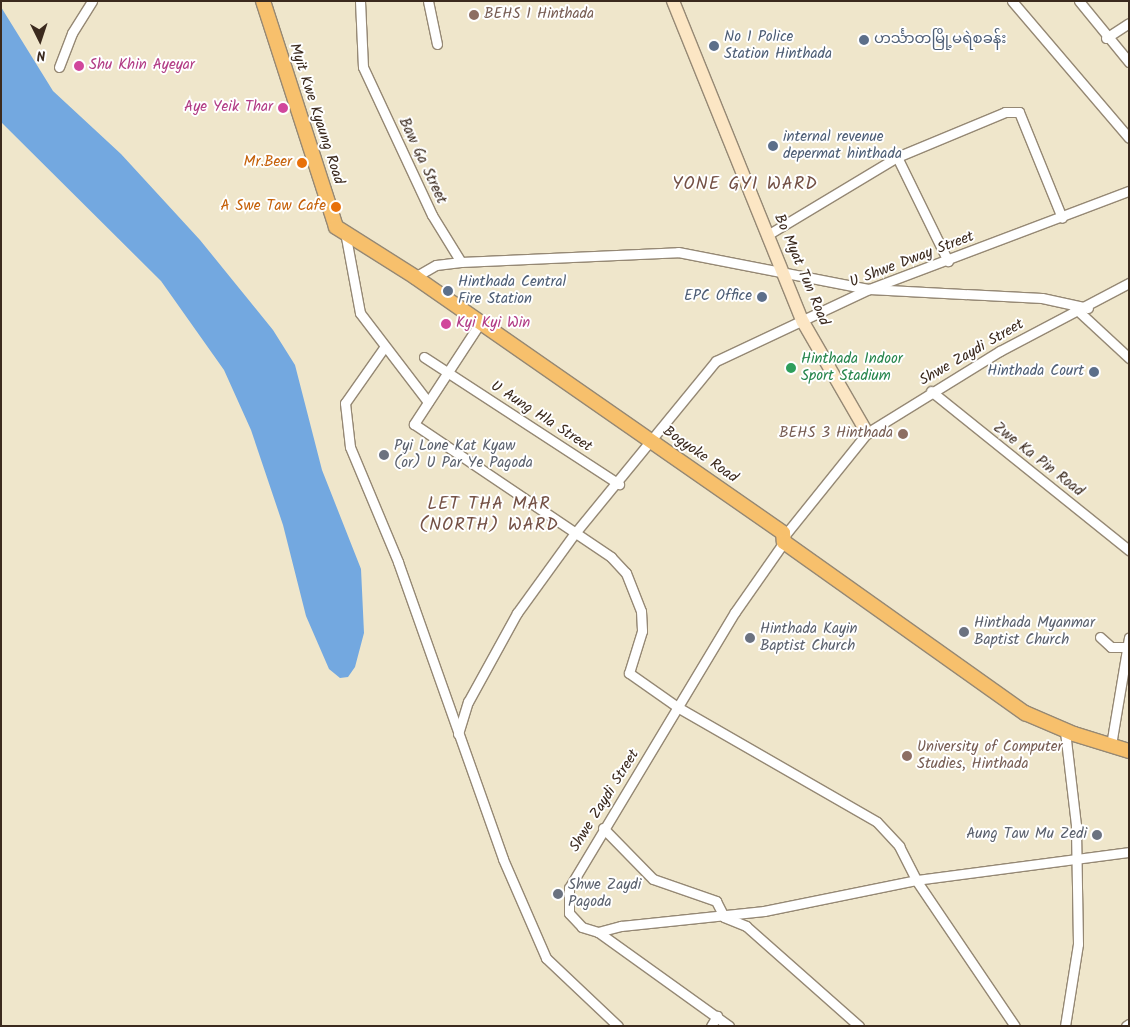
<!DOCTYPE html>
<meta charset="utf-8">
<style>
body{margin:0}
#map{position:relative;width:1130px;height:1027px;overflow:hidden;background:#efe6cb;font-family:Kalam,"Noto Sans Myanmar",sans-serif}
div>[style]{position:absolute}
.water>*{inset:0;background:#73a8e0}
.roads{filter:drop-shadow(1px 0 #958874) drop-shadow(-1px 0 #958874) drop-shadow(0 1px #958874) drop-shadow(0 -1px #958874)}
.street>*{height:9px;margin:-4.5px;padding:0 4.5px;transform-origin:4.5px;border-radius:4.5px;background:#fff}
.secondary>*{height:12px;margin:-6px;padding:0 6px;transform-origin:6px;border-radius:6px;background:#fce6c4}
.primary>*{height:14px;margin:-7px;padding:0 7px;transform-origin:7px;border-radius:7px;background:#f7c06c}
.dots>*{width:14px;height:14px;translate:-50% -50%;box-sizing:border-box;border:2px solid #fff;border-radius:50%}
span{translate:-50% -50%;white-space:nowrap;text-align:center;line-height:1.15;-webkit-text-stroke:4px #fff;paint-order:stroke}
.education-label{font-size:15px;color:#785e54}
.left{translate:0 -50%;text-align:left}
.right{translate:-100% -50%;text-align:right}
.service-label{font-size:15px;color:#4e5e75}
.hotel-label{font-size:15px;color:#b23c85}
.street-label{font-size:15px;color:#3b2a1e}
.food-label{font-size:15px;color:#c56008}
.leisure-label{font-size:15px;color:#27864d}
.worship-label{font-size:15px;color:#5b616d}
.quarter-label{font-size:18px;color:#745145;letter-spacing:1px}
.frame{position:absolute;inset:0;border:2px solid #3b2a1e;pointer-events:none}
.north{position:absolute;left:15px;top:15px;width:50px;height:50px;-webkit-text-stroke:4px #fff;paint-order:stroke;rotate:176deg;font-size:14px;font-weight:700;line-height:20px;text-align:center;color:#3b2a1e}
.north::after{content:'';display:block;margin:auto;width:18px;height:22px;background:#3b2a1e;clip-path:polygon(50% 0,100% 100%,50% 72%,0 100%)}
</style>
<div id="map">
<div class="water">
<div style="clip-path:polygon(1px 7px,53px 91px,121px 154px,200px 240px,273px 330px,295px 365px,322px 470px,361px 569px,364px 633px,355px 667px,348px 677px,340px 678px,329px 669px,306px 616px,283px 525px,251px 430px,224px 370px,161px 281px,1px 122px)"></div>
</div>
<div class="roads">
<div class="street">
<div style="left:360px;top:1px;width:66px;rotate:87.4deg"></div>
<div style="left:363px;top:67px;width:163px;rotate:65deg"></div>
<div style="left:432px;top:215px;width:55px;rotate:58.3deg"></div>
<div style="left:428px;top:1px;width:44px;rotate:78.2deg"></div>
<div style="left:1012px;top:1px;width:180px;rotate:49.5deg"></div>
<div style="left:1079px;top:1px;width:79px;rotate:50.7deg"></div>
<div style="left:1106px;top:38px;width:27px;rotate:-33deg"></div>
<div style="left:59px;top:67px;width:36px;rotate:-69deg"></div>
<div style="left:72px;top:33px;width:38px;rotate:-58deg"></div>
<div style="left:897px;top:157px;width:117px;rotate:-22.6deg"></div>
<div style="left:1005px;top:112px;width:14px"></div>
<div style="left:1019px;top:112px;width:114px;rotate:67.9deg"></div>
<div style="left:345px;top:232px;width:82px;rotate:79.5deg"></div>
<div style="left:360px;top:313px;width:112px;rotate:52.6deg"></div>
<div style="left:769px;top:234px;width:149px;rotate:-31deg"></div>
<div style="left:897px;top:157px;width:116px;rotate:63.9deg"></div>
<div style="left:415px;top:277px;width:24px;rotate:-30deg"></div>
<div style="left:436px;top:265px;width:25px;rotate:-7deg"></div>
<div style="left:461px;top:262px;width:217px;rotate:-2.6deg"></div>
<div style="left:678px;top:252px;width:195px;rotate:11deg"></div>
<div style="left:869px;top:289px;width:173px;rotate:3deg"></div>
<div style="left:1042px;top:298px;width:47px;rotate:12.3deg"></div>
<div style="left:1074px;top:307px;width:75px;rotate:42.8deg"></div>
<div style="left:480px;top:323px;width:121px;rotate:123.2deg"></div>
<div style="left:414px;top:424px;width:238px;rotate:34deg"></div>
<div style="left:611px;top:557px;width:22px;rotate:47deg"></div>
<div style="left:626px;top:573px;width:41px;rotate:68.5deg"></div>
<div style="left:641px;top:611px;width:20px;rotate:87deg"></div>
<div style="left:642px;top:631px;width:44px;rotate:107.2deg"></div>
<div style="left:629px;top:673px;width:61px;rotate:35deg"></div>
<div style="left:679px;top:708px;width:228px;rotate:29.9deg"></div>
<div style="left:877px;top:822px;width:33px;rotate:47deg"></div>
<div style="left:899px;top:846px;width:38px;rotate:63deg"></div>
<div style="left:916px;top:880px;width:176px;rotate:55.9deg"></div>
<div style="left:383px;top:349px;width:66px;rotate:125.1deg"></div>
<div style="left:345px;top:403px;width:44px;rotate:83.5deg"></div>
<div style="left:350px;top:447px;width:125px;rotate:67.3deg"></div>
<div style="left:398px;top:562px;width:315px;rotate:70.5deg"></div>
<div style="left:503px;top:859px;width:108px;rotate:66.5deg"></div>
<div style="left:546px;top:958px;width:99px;rotate:43.4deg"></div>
<div style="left:424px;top:357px;width:233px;rotate:33.1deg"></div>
<div style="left:931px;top:391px;width:254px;rotate:38.8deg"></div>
<div style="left:785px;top:535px;width:131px;rotate:-51.2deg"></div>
<div style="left:867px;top:433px;width:156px;rotate:-31.7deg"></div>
<div style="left:1000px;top:351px;width:146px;rotate:-27.8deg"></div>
<div style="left:1100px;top:637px;width:15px;rotate:42deg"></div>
<div style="left:1111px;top:647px;width:14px"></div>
<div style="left:458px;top:734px;width:34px;rotate:-73deg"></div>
<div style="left:468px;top:702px;width:102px;rotate:-61.2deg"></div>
<div style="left:517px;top:613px;width:99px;rotate:-54.1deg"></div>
<div style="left:575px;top:533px;width:222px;rotate:-50.7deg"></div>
<div style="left:716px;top:361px;width:169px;rotate:-25.2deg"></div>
<div style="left:869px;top:289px;width:278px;rotate:-20.7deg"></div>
<div style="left:1111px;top:745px;width:109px;rotate:-80.5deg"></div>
<div style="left:603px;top:828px;width:71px;rotate:45.6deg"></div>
<div style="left:653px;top:879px;width:67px;rotate:19.2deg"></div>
<div style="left:716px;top:901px;width:18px;rotate:63deg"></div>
<div style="left:724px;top:917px;width:24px;rotate:22deg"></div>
<div style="left:746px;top:926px;width:151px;rotate:41.5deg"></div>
<div style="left:598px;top:932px;width:24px;rotate:-15deg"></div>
<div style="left:621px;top:926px;width:144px;rotate:-6deg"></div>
<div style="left:764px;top:911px;width:155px;rotate:-11.5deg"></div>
<div style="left:916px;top:880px;width:215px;rotate:-7.5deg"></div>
<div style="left:711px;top:1026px;width:12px;rotate:-59deg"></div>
<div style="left:729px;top:1026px;width:161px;rotate:-144.3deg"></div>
<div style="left:598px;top:932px;width:17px;rotate:-163deg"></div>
<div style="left:582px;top:927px;width:19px;rotate:-133deg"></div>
<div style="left:569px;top:913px;width:25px;rotate:-90deg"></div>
<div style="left:569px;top:888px;width:322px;rotate:-59deg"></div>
<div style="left:735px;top:612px;width:85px;rotate:-55deg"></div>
<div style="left:1065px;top:1026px;width:83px;rotate:-81deg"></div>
<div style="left:1078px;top:944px;width:119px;rotate:-91deg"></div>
<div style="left:1076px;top:825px;width:95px;rotate:-96.7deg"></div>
<div style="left:1126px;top:1026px;width:4px;rotate:-34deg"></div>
</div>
<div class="secondary">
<div style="left:673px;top:1px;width:346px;rotate:68deg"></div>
<div style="left:803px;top:322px;width:128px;rotate:60deg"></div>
</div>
<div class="primary">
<div style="left:263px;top:1px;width:237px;rotate:72.1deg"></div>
<div style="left:336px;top:227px;width:93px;rotate:32.3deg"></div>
<div style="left:415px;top:277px;width:448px;rotate:34.8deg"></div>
<div style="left:783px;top:533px;width:9px;rotate:84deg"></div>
<div style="left:784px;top:542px;width:296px;rotate:35.4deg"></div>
<div style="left:1025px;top:713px;width:53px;rotate:23.2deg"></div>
<div style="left:1074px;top:734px;width:58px;rotate:17.2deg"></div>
</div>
</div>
<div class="dots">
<div style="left:474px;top:15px;background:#8d6e63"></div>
<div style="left:864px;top:40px;background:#5c6f8a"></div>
<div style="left:714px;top:46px;background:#5c6f8a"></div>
<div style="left:79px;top:66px;background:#d1479c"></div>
<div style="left:283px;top:108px;background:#d1479c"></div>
<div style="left:773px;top:146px;background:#5c6f8a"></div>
<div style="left:302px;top:163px;background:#e8710a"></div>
<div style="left:336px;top:207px;background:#e8710a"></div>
<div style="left:448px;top:291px;background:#5c6f8a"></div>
<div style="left:762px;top:297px;background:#5c6f8a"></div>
<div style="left:446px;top:324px;background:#d1479c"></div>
<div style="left:791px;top:368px;background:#2e9e5b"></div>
<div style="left:1094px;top:372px;background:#5c6f8a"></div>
<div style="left:903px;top:434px;background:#8d6e63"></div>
<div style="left:384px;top:455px;background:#6b7280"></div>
<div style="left:964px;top:632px;background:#6b7280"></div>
<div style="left:750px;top:638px;background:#6b7280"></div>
<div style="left:907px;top:756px;background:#8d6e63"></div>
<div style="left:1097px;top:835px;background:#6b7280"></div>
<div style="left:558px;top:894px;background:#6b7280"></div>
</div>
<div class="education-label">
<span class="left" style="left:484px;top:15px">BEHS 1 Hinthada</span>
<span class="right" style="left:893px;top:434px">BEHS 3 Hinthada</span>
<span class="left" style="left:917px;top:756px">University of Computer<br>Studies, Hinthada</span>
</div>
<div class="service-label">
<span class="left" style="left:724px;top:46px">No 1 Police<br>Station Hinthada</span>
<span class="left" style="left:874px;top:40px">ဟင်္သာတမြို့မရဲစခန်း</span>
<span class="left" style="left:783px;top:146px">internal revenue<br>depermat hinthada</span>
<span class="left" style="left:458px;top:291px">Hinthada Central<br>Fire Station</span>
<span class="right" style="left:752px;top:297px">EPC Office</span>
<span class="right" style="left:1084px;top:372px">Hinthada Court</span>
</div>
<div class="hotel-label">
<span class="left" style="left:89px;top:66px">Shu Khin Ayeyar</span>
<span class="right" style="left:273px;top:108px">Aye Yeik Thar</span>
<span class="left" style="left:456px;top:324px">Kyi Kyi Win</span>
</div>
<div class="street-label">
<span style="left:316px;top:114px;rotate:72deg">Myit Kwe Kyaung Road</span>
<span style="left:422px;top:161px;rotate:65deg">Baw Ga Street</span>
<span style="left:912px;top:260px;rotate:-21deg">U Shwe Dway Street</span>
<span style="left:801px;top:270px;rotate:67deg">Bo Myat Tun Road</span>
<span style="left:972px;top:353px;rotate:-30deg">Shwe Zaydi Street</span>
<span style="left:541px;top:417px;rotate:33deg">U Aung Hla Street</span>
<span style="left:700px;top:455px;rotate:35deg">Bogyoke Road</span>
<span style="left:1038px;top:460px;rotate:38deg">Zwe Ka Pin Road</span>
<span style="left:605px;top:801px;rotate:-58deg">Shwe Zaydi Street</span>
</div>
<div class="food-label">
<span class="right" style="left:292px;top:163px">Mr.Beer</span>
<span class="right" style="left:326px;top:207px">A Swe Taw Cafe</span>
</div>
<div class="leisure-label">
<span class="left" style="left:801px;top:368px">Hinthada Indoor<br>Sport Stadium</span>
</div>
<div class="worship-label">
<span class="left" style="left:394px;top:455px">Pyi Lone Kat Kyaw<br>(or) U Par Ye Pagoda</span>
<span class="left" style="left:974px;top:632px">Hinthada Myanmar<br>Baptist Church</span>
<span class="left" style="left:760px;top:638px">Hinthada Kayin<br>Baptist Church</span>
<span class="right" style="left:1087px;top:835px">Aung Taw Mu Zedi</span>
<span class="left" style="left:568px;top:894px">Shwe Zaydi<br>Pagoda</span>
</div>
<div class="quarter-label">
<span style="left:745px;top:185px">YONE GYI WARD</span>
<span style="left:489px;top:516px">LET THA MAR<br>(NORTH) WARD</span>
</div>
<div class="frame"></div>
<div class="north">N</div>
</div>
